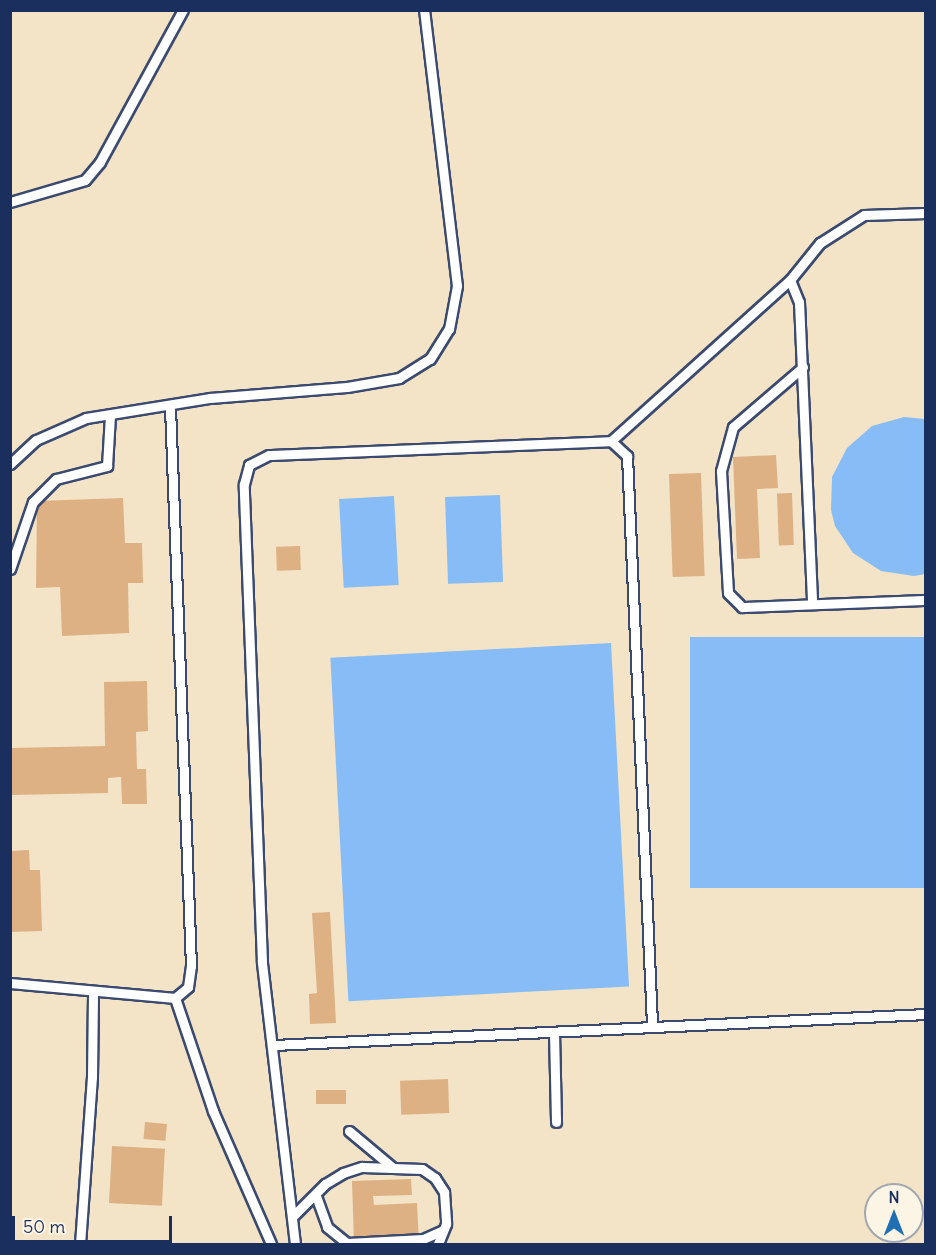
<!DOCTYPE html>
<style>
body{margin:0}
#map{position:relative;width:936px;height:1255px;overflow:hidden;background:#f3e4c8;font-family:Delius,sans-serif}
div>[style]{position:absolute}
.water>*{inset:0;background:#87bcf6;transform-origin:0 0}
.building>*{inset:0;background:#ddb183;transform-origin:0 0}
.roads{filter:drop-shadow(2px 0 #3b4a6e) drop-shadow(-2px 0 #3b4a6e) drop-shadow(0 2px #3b4a6e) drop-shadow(0 -2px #3b4a6e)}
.service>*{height:9px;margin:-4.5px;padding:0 4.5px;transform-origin:4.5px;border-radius:4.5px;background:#fff}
span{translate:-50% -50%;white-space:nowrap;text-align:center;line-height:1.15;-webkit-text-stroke:4.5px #fcf5e5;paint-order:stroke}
.frame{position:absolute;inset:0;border:12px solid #1b2f5e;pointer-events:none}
.north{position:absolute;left:864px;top:1183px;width:60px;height:60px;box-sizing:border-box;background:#fcf5e5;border:2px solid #a2a6af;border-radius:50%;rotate:0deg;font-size:16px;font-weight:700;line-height:24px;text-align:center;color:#1b2f5e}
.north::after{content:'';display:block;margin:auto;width:21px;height:27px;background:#1f6fb2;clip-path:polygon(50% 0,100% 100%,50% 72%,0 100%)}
.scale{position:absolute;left:12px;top:1216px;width:160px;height:27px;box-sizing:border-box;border:3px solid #1b2f5e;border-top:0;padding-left:8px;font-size:18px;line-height:21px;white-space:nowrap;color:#1b2f5e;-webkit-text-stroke:4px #fcf5e5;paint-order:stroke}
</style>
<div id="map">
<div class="water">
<div style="clip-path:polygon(904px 417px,925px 419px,925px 574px,914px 576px,881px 571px,853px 553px,835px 526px,831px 510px,832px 477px,847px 448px,872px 426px)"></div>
<div style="left:500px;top:495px;width:87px;height:55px;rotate:88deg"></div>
<div style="left:394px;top:496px;width:89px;height:55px;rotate:87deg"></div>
<div style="left:925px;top:637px;width:251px;height:235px;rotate:90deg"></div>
<div style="left:611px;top:643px;width:344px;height:281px;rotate:87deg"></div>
</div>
<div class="building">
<div style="clip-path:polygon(776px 455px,778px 488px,757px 489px,760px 558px,737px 559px,733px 457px)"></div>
<div style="left:701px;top:473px;width:103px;height:32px;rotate:88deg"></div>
<div style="left:792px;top:493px;width:52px;height:15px;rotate:88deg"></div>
<div style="clip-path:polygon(123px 498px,125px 543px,142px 543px,143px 583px,128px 583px,129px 633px,62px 636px,60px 587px,36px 588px,37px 501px)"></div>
<div style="left:300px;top:546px;width:24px;height:24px;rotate:88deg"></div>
<div style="clip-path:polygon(147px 681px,148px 731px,136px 732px,137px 769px,146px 769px,147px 804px,122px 804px,121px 777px,108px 778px,108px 793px,12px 795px,11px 748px,105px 746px,104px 682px)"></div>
<div style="clip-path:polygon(29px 850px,30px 870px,40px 870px,42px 931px,10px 932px,10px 851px)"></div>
<div style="clip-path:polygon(330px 912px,336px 1023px,310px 1024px,309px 994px,317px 993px,312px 913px)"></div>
<div style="left:448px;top:1079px;width:34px;height:48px;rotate:88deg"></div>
<div style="left:346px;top:1090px;width:14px;height:30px;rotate:90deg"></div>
<div style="left:145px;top:1122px;width:22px;height:17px;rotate:5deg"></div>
<div style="left:112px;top:1146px;width:53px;height:57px;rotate:3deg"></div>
<div style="clip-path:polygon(411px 1179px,412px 1195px,373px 1196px,374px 1205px,417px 1203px,419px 1243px,354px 1244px,352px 1181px)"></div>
</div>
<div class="roads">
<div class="service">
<div style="left:10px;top:202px;width:78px;rotate:-16.3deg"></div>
<div style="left:85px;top:180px;width:23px;rotate:-50deg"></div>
<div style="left:100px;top:162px;width:173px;rotate:-61.4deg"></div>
<div style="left:790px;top:280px;width:24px;rotate:68deg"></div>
<div style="left:799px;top:302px;width:302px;rotate:87.5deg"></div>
<div style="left:803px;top:367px;width:92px;rotate:139.4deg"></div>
<div style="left:733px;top:427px;width:46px;rotate:105.3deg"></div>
<div style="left:721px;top:471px;width:122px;rotate:86.7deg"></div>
<div style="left:728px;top:593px;width:20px;rotate:45deg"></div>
<div style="left:742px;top:607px;width:184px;rotate:-2.2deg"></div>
<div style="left:611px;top:441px;width:22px;rotate:43deg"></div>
<div style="left:627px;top:456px;width:570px;rotate:87.48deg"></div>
<div style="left:10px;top:464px;width:35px;rotate:-43deg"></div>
<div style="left:36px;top:440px;width:55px;rotate:-23.7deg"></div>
<div style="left:86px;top:418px;width:126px;rotate:-9.2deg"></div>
<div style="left:210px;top:398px;width:137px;rotate:-4.6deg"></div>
<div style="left:347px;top:387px;width:53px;rotate:-9.8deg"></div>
<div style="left:399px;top:378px;width:36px;rotate:-32deg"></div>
<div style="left:430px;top:359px;width:36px;rotate:-58deg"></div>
<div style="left:449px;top:329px;width:44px;rotate:-79.5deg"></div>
<div style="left:457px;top:286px;width:278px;rotate:-96.8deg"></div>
<div style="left:10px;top:569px;width:71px;rotate:-71.1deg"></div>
<div style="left:33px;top:502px;width:33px;rotate:-45deg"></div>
<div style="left:56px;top:479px;width:53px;rotate:-14.3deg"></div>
<div style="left:107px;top:466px;width:51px;rotate:-86.6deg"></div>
<div style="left:10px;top:983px;width:166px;rotate:5.2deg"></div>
<div style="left:175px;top:998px;width:17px;rotate:-40deg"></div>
<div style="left:188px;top:987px;width:21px;rotate:-82deg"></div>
<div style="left:191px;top:966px;width:559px;rotate:-92.15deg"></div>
<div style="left:175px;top:998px;width:119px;rotate:71.4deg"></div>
<div style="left:213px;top:1111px;width:145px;rotate:66.4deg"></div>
<div style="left:554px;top:1032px;width:90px;rotate:88.7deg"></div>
<div style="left:274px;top:1045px;width:653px;rotate:-2.72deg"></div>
<div style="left:349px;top:1131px;width:56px;rotate:39.9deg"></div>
<div style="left:316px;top:1196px;width:33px;rotate:70deg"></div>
<div style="left:327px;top:1227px;width:27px;rotate:39deg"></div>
<div style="left:292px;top:1217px;width:47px;rotate:-45deg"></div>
<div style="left:325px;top:1184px;width:21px;rotate:-31deg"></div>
<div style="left:343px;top:1173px;width:20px;rotate:-18deg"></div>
<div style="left:362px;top:1167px;width:60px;rotate:1.9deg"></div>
<div style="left:422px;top:1169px;width:16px;rotate:35deg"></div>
<div style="left:435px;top:1178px;width:17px;rotate:57deg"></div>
<div style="left:444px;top:1192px;width:32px;rotate:86deg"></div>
<div style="left:446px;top:1224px;width:22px;rotate:112deg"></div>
<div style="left:347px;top:1243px;width:76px;rotate:-3deg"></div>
<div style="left:423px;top:1239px;width:22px;rotate:-24deg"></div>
<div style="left:80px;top:1244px;width:167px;rotate:-85.9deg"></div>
<div style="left:92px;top:1077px;width:85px;rotate:-89.3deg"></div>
<div style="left:295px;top:1244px;width:284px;rotate:-96.7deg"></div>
<div style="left:262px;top:962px;width:478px;rotate:-92.2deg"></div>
<div style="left:244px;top:484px;width:20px;rotate:-75deg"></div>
<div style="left:249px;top:465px;width:22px;rotate:-27deg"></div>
<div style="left:269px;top:455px;width:342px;rotate:-2.3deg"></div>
<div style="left:611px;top:441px;width:241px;rotate:-42deg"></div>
<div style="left:790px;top:280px;width:48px;rotate:-51deg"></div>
<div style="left:820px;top:243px;width:52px;rotate:-32.5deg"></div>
<div style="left:864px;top:215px;width:62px;rotate:-1.8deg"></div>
</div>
</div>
<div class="frame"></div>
<div class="north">N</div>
<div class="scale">50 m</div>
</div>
